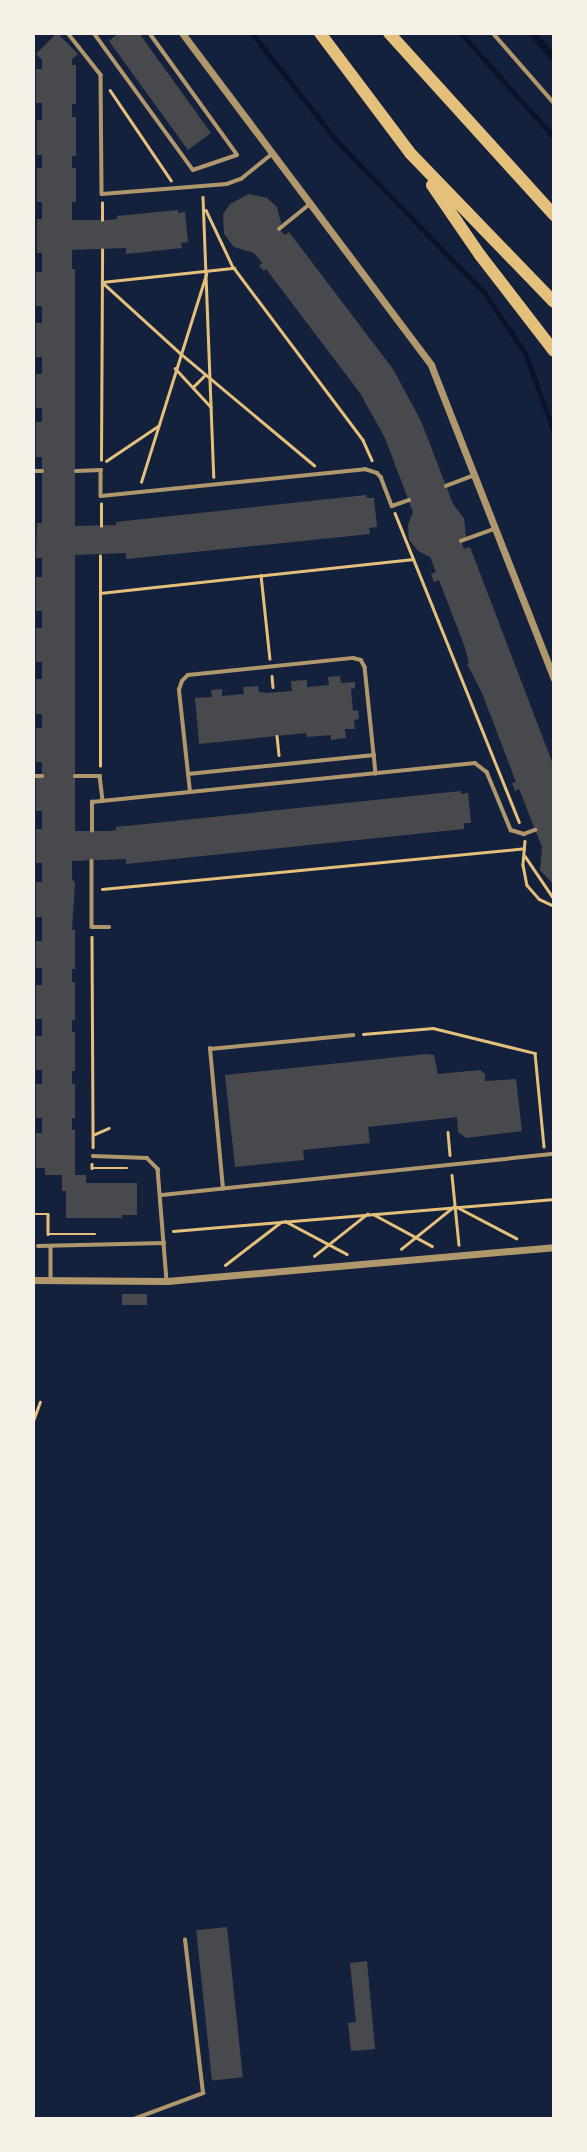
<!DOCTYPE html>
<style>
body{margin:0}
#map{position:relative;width:587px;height:2152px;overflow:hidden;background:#14213d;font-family:Helvetica,sans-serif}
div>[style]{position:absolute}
.water>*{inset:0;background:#0b132b}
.stream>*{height:4.5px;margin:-2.25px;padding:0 2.25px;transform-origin:2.25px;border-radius:2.25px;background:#0b132b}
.building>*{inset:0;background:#48494c;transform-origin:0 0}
.path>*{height:2.5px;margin:-1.25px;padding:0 1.25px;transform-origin:1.25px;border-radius:1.25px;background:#e5c07b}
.service>*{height:3.5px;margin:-1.75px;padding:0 1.75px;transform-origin:1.75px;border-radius:1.75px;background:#b1986c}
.minor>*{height:7px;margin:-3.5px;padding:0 3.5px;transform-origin:3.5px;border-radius:3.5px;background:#b1986c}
.motorway>*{height:12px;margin:-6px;padding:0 6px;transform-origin:6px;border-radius:6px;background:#e5c07b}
span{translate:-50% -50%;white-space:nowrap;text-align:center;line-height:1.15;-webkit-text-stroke:7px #f6f1e7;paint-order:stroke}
.frame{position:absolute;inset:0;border:35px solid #f6f1e7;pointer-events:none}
</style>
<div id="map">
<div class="water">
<div style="clip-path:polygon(527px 33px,537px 33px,554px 53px,554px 64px)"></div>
</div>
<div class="stream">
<div style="left:252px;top:33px;width:137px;rotate:51.8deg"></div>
<div style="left:337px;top:141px;width:211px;rotate:45.8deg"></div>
<div style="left:484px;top:292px;width:73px;rotate:55.7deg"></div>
<div style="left:525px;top:352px;width:84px;rotate:69.8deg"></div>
<div style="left:461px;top:33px;width:140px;rotate:48.2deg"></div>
</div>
<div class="building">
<div style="clip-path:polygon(57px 33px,78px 54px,72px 59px,72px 65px,76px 65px,76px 104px,72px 104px,72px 117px,76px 117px,76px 156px,72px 156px,72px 168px,76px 168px,76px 202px,72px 202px,72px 220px,109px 220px,117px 219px,117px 216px,178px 210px,178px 213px,185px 212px,188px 242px,181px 243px,182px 248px,126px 254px,126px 248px,72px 250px,72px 269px,75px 269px,75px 526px,116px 525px,116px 522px,366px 495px,367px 498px,374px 498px,377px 527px,369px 528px,370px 534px,126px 559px,126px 553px,75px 555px,75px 831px,110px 831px,116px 830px,116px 827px,461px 791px,461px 794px,468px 793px,471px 823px,464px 823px,464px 829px,126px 864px,126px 859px,72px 861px,72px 879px,75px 883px,72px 930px,75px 930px,75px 969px,72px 969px,72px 982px,75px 982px,75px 1020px,72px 1020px,72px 1032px,75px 1032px,75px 1071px,72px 1071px,72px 1084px,75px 1084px,75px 1118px,72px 1118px,72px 1130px,75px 1130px,75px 1175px,86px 1175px,86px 1183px,137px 1183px,137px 1215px,122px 1215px,122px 1218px,66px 1218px,66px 1191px,62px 1191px,62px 1175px,45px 1175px,45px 1168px,36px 1168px,36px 1133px,42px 1133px,42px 1118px,36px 1118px,36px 1084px,42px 1084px,42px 1070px,36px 1070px,36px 1036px,42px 1036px,42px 1019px,36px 1019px,36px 985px,42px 985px,42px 968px,36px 968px,36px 941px,42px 941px,42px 917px,36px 917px,36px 882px,42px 882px,42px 863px,36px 863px,36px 829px,42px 829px,42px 811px,36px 811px,36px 777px,42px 777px,42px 762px,36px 762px,36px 728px,42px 728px,42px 714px,36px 714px,36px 679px,42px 679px,42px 662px,36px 662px,36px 628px,42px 628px,42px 611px,36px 611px,36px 577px,42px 577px,42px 558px,36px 558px,37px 523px,42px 523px,42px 457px,36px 457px,36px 422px,42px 422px,42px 408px,36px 408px,36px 374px,42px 374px,42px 357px,36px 357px,36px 323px,42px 323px,42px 306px,36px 306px,36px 272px,42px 272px,42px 253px,37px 253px,37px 219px,42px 219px,42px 202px,37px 202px,37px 168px,42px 168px,42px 155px,37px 155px,37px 120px,42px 120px,42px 103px,36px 103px,36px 69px,42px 69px,42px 60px,36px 54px)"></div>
<div style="clip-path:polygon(119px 33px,139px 33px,211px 133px,188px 150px,109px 41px)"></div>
<div style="clip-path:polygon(249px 194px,267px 198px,277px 207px,281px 223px,279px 229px,285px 235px,289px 232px,393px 369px,421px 421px,453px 504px,464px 518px,466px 536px,461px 541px,464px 549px,470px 547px,554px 767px,554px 885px,540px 870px,542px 847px,519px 789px,515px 791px,512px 783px,516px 782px,482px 693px,467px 664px,469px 663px,464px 645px,439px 580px,434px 582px,431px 574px,436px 572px,430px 557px,418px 551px,409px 540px,408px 525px,413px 512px,385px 438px,360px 393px,266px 269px,264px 271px,259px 266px,262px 263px,254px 253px,234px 247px,224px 234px,223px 214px,230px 204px)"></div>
<div style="clip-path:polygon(340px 676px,341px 683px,355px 682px,355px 688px,351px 689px,353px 711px,358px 710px,359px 719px,354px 720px,355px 729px,345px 729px,346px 738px,331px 740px,331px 735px,307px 737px,306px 733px,199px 744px,195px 698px,212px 697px,211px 690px,222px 689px,222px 696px,244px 694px,243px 687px,258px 686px,259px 692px,267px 693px,292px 691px,291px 681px,307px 680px,307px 687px,329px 685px,328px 677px)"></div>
<div style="clip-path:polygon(427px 1054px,434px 1055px,438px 1074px,480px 1070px,485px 1074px,485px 1081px,516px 1079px,522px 1131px,466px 1138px,458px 1132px,457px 1117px,368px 1127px,370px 1143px,303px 1150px,304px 1160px,235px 1167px,225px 1075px)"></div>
<div style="left:122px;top:1294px;width:25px;height:11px"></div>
<div style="left:227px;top:1927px;width:151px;height:31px;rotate:84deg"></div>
<div style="clip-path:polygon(367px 1961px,375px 2049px,351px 2051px,348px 2023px,356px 2022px,350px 1963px)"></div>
</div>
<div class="path">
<div style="left:110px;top:90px;width:109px;rotate:55.9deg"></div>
<div style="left:203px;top:197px;width:280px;rotate:87.8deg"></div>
<div style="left:206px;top:210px;width:63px;rotate:64.7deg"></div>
<div style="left:102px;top:220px;width:17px;rotate:-90deg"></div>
<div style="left:102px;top:282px;width:133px;rotate:-6.1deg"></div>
<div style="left:234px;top:268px;width:215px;rotate:53.1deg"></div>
<div style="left:363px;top:440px;width:22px;rotate:66deg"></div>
<div style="left:102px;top:282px;width:105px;rotate:42.3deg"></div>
<div style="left:180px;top:353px;width:175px;rotate:39.9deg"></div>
<div style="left:175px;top:368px;width:53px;rotate:47.3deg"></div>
<div style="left:193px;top:387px;width:17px;rotate:-45deg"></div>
<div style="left:101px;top:460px;width:210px;rotate:-89.7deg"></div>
<div style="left:106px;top:461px;width:63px;rotate:-33.9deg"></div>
<div style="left:141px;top:482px;width:218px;rotate:-72.6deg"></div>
<div style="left:395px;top:513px;width:333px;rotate:68.1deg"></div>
<div style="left:101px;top:526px;width:22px;rotate:-90deg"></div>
<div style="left:261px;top:575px;width:84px;rotate:83.9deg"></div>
<div style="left:100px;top:593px;width:315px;rotate:-6.2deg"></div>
<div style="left:272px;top:676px;width:11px;rotate:85deg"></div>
<div style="left:277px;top:736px;width:19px;rotate:84deg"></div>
<div style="left:100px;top:766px;width:210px;rotate:-90deg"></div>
<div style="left:525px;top:841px;width:24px;rotate:95deg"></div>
<div style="left:523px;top:865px;width:20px;rotate:79deg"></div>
<div style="left:527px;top:885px;width:18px;rotate:49deg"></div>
<div style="left:539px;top:899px;width:17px;rotate:25deg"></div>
<div style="left:525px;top:856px;width:52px;rotate:56deg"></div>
<div style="left:102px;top:889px;width:424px;rotate:-5.5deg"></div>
<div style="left:92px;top:937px;width:210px;rotate:89.7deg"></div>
<div style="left:363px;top:1034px;width:70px;rotate:-4.9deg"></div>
<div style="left:433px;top:1028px;width:105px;rotate:13.8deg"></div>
<div style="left:535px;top:1053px;width:94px;rotate:84.5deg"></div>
<div style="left:448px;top:1132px;width:23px;rotate:85deg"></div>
<div style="left:93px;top:1135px;width:17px;rotate:-24deg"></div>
<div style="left:92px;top:1164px;width:4px;rotate:90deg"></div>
<div style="left:92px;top:1168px;width:35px"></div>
<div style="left:452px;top:1175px;width:70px;rotate:84.3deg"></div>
<div style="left:457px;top:1207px;width:67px;rotate:27.7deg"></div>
<div style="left:33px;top:1214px;width:15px"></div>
<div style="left:48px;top:1214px;width:20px;rotate:90deg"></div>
<div style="left:48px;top:1234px;width:47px"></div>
<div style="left:373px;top:1214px;width:67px;rotate:28.5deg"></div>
<div style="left:285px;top:1221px;width:70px;rotate:28deg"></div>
<div style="left:173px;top:1231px;width:382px;rotate:-4.8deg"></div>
<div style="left:401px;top:1249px;width:67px;rotate:-38.9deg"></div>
<div style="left:314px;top:1256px;width:68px;rotate:-38.4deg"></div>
<div style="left:225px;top:1265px;width:71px;rotate:-37.5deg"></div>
<div style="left:33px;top:1421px;width:20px;rotate:-70deg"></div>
</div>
<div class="service">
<div style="left:68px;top:33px;width:53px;rotate:51.8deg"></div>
<div style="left:101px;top:75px;width:119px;rotate:89.5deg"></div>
<div style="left:102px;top:194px;width:125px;rotate:-4.6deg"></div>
<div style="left:227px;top:184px;width:15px;rotate:-20deg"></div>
<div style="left:241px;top:179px;width:40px;rotate:-39deg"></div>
<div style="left:94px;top:33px;width:169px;rotate:54.1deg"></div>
<div style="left:193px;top:170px;width:46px;rotate:-18.8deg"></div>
<div style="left:237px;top:155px;width:150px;rotate:-125.8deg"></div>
<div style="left:493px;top:33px;width:93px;rotate:48.9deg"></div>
<div style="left:279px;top:229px;width:38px;rotate:-39deg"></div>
<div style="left:33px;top:471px;width:9px"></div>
<div style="left:76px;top:471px;width:25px;rotate:-2deg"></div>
<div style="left:101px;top:470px;width:26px;rotate:90deg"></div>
<div style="left:101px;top:496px;width:265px;rotate:-5.8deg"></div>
<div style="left:365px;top:469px;width:13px;rotate:18deg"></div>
<div style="left:377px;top:473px;width:6px;rotate:45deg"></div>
<div style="left:381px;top:477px;width:31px;rotate:69deg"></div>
<div style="left:392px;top:506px;width:18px;rotate:-19deg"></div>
<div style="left:446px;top:486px;width:30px;rotate:-21deg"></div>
<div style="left:461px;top:541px;width:35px;rotate:-20deg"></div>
<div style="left:188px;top:774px;width:187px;rotate:-5.8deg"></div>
<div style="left:33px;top:776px;width:9px"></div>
<div style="left:75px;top:776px;width:25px"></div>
<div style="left:100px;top:776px;width:25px;rotate:83deg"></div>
<div style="left:190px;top:792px;width:103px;rotate:-96.2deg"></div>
<div style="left:179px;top:690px;width:9px;rotate:-72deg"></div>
<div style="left:182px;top:681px;width:8px;rotate:-45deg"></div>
<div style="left:188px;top:675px;width:166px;rotate:-5.9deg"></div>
<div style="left:353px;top:658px;width:8px;rotate:14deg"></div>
<div style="left:361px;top:660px;width:8px;rotate:60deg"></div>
<div style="left:365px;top:667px;width:107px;rotate:84.1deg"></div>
<div style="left:92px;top:831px;width:29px;rotate:-90deg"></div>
<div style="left:92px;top:802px;width:385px;rotate:-5.8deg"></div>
<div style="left:475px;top:763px;width:15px;rotate:37deg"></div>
<div style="left:487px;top:772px;width:63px;rotate:67.5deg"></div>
<div style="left:511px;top:830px;width:14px;rotate:17deg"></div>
<div style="left:524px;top:834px;width:12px;rotate:-20deg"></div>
<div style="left:92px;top:861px;width:66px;rotate:90deg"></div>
<div style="left:92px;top:927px;width:17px"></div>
<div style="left:93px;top:1156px;width:54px;rotate:2.1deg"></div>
<div style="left:147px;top:1158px;width:16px;rotate:45deg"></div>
<div style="left:158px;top:1169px;width:112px;rotate:85.4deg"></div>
<div style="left:223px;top:1189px;width:141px;rotate:-95.3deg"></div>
<div style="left:210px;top:1049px;width:144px;rotate:-5.6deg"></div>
<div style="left:162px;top:1195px;width:394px;rotate:-6deg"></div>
<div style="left:38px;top:1246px;width:126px;rotate:-1.4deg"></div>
<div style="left:51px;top:1246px;width:32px;rotate:90deg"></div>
<div style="left:134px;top:2119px;width:74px;rotate:-20.6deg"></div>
<div style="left:203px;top:2093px;width:154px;rotate:-96.7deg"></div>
</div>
<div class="minor">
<div style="left:182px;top:33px;width:415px;rotate:53.1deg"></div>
<div style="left:431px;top:365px;width:337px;rotate:68.6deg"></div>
<div style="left:33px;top:1280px;width:134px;rotate:0.4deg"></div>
<div style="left:167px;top:1281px;width:388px;rotate:-5deg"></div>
</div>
<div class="motorway">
<div style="left:320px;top:33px;width:150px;rotate:53.1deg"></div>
<div style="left:410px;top:153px;width:207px;rotate:46deg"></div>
<div style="left:389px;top:33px;width:246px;rotate:47.8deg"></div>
<div style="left:432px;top:185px;width:85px;rotate:55.6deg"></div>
<div style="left:480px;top:255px;width:121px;rotate:52.4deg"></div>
</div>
<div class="frame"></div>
</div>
